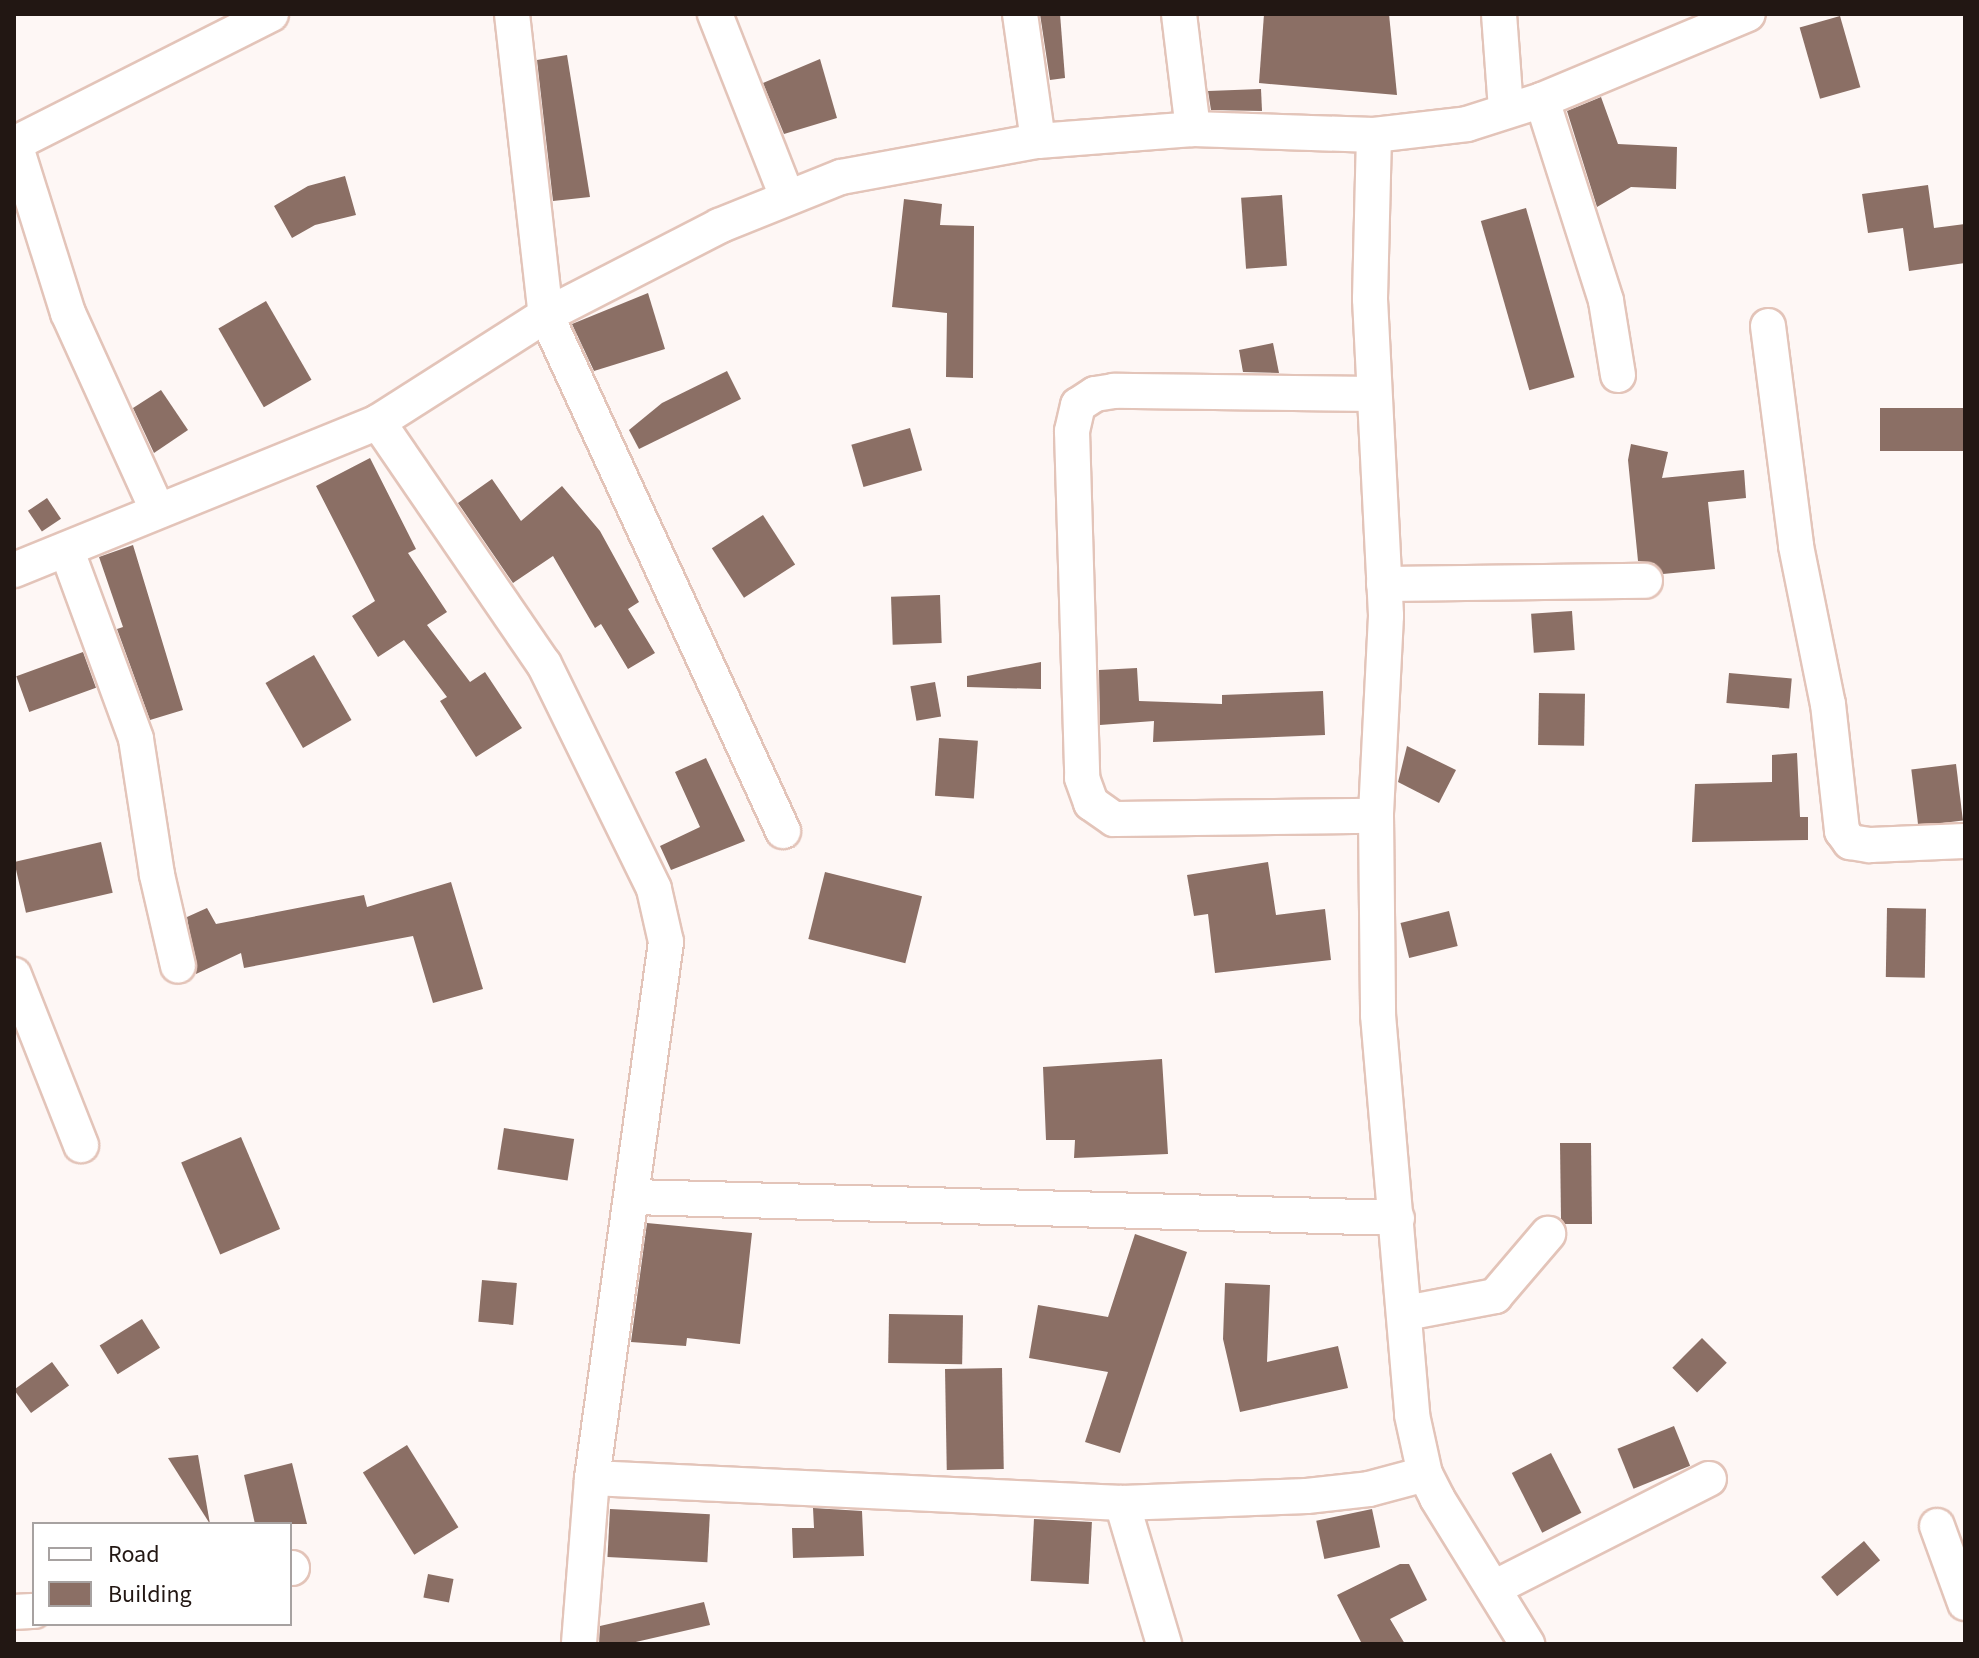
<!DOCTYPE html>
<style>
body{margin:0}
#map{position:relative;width:1979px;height:1658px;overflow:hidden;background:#fef7f5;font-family:"Source Sans 3",sans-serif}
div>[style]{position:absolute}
.building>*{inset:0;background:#8b6f65;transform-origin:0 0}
.roads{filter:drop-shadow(2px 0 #e3c4b9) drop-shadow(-2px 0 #e3c4b9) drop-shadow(0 2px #e3c4b9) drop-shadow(0 -2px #e3c4b9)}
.minor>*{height:34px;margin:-17px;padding:0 17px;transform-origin:17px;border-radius:17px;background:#fff}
span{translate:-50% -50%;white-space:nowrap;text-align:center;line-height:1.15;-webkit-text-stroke:6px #fff;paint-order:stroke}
.frame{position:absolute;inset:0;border:16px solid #221713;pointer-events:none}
.legend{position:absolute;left:32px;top:1522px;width:260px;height:104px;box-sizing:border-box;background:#fff;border:2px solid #a7a2a1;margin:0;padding:10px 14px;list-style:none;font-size:24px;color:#221713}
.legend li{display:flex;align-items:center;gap:16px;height:40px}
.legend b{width:40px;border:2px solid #a7a2a1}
</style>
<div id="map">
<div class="building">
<div style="clip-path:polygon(1040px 14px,1060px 14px,1065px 78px,1050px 80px)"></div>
<div style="clip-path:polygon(1264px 14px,1389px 14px,1397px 95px,1259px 83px)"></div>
<div style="left:1840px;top:16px;width:74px;height:42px;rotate:74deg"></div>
<div style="clip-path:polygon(567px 55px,590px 197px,553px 201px,537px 60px)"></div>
<div style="clip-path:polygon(820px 59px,837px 118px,784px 134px,763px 83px)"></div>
<div style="clip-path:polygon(1261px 89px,1262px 111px,1211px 110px,1208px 91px)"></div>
<div style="clip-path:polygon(1601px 97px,1618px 144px,1677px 147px,1676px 189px,1631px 187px,1597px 207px,1567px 111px)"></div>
<div style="clip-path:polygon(345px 176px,356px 215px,315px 225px,292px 238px,274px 206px,308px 186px)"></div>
<div style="clip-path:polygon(1928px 185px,1934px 228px,1965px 224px,1965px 263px,1909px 271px,1903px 228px,1868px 233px,1862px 194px)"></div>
<div style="left:1282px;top:195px;width:71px;height:41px;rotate:86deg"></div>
<div style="clip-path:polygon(904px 199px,942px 204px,940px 225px,974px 226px,973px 378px,946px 377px,947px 313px,892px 307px)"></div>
<div style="left:1526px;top:208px;width:176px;height:47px;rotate:74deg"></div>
<div style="clip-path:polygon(648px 293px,665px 349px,594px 371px,572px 324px)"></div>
<div style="left:266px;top:301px;width:91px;height:55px;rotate:60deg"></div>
<div style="clip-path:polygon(1273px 343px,1279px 373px,1243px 372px,1239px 350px)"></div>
<div style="clip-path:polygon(727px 371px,741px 399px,639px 449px,629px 430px,662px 403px)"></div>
<div style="clip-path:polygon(161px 390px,188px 430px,154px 453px,133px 408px)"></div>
<div style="left:1965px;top:408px;width:43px;height:85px;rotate:90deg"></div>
<div style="left:910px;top:428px;width:44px;height:61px;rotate:74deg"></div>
<div style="clip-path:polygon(1631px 444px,1668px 452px,1662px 478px,1744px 470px,1746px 498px,1708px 502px,1715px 569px,1663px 574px,1654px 563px,1638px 561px,1628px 460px)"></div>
<div style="clip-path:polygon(370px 458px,416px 549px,408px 553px,447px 612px,427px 625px,470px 682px,485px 672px,522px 728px,476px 757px,440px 701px,447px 697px,404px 640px,378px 657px,352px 616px,375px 601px,316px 486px)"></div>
<div style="clip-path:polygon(492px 479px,521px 521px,562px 486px,600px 531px,639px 602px,628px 609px,655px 653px,628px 669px,601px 624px,595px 628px,553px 556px,513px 583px,458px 503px)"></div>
<div style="left:47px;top:498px;width:25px;height:23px;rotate:56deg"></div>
<div style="left:763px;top:515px;width:59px;height:61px;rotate:57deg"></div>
<div style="clip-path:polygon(133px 545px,183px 710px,150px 720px,117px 629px,123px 627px,99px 557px)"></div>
<div style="left:940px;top:595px;width:48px;height:49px;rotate:88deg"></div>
<div style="left:1572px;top:611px;width:39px;height:41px;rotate:86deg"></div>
<div style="left:83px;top:652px;width:38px;height:71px;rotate:70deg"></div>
<div style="left:314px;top:655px;width:75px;height:56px;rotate:60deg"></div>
<div style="clip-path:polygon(1041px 662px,1041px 689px,967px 687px,967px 676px)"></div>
<div style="clip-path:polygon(1137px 668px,1139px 701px,1222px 704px,1222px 695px,1323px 691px,1325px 735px,1153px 742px,1154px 721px,1100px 725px,1099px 670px)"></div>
<div style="left:1729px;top:673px;width:63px;height:30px;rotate:5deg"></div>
<div style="left:935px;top:682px;width:35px;height:25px;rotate:80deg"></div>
<div style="left:1539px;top:693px;width:46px;height:52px;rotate:1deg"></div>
<div style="left:939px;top:738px;width:39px;height:58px;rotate:4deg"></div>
<div style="clip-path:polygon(1407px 746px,1456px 770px,1439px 803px,1398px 782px)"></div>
<div style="clip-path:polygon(1797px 753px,1800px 817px,1808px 817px,1808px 840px,1692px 842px,1695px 784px,1772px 782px,1772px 755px)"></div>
<div style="clip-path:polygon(706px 758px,745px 841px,671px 870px,660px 846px,700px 827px,675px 772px)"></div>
<div style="left:1956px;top:764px;width:57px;height:45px;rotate:83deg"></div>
<div style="left:101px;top:842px;width:52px;height:89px;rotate:77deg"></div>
<div style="clip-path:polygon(1268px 862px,1276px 915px,1325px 909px,1331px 960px,1215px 973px,1208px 914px,1194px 916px,1187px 875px)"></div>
<div style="left:825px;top:872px;width:100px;height:69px;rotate:14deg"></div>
<div style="clip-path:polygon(451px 882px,483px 989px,433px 1003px,413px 936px,244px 968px,241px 953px,196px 974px,187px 917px,207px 908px,216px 924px,364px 895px,367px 907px)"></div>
<div style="left:1887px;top:908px;width:39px;height:69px;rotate:1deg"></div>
<div style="left:1449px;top:911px;width:36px;height:50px;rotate:76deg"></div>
<div style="clip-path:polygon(1162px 1059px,1168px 1154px,1074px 1158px,1075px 1140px,1046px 1140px,1043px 1067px)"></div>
<div style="left:504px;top:1128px;width:71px;height:42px;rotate:9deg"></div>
<div style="left:241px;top:1137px;width:100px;height:65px;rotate:67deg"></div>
<div style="clip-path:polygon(1560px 1143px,1591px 1143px,1592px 1224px,1565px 1224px,1561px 1219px)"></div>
<div style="clip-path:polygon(647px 1223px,752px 1233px,740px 1344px,687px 1338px,686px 1346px,631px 1342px)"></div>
<div style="clip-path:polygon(1135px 1234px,1187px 1252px,1120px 1453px,1085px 1442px,1108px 1372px,1029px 1358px,1038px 1305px,1108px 1317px)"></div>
<div style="left:482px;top:1280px;width:35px;height:42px;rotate:5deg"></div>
<div style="clip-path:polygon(1225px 1283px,1270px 1285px,1267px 1362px,1338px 1346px,1348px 1388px,1240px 1412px,1223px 1339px)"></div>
<div style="left:889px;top:1314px;width:74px;height:49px;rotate:1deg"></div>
<div style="left:142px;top:1319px;width:34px;height:50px;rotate:58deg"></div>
<div style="left:1702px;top:1338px;width:35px;height:42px;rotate:45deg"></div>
<div style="left:52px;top:1362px;width:29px;height:47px;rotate:54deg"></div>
<div style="left:1002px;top:1368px;width:101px;height:57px;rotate:89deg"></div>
<div style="left:1674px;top:1426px;width:43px;height:61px;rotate:68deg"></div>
<div style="left:407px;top:1445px;width:97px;height:52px;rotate:58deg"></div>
<div style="left:1551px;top:1453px;width:67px;height:44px;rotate:63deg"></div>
<div style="clip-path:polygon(198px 1455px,210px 1524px,168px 1458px)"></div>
<div style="clip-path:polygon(292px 1463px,307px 1524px,255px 1524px,244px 1475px)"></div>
<div style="clip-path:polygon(813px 1508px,862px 1511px,864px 1556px,793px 1558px,792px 1528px,814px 1528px)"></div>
<div style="left:610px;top:1509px;width:100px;height:48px;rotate:3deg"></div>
<div style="left:1372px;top:1509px;width:39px;height:57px;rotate:78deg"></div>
<div style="left:1034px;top:1519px;width:58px;height:62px;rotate:3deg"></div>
<div style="left:1864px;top:1541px;width:25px;height:56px;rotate:50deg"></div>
<div style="clip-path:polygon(1400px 1564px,1409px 1564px,1427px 1600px,1390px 1619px,1405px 1644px,1362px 1644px,1337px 1595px)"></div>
<div style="left:428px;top:1574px;width:26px;height:24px;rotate:11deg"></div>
<div style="clip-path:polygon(704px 1602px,710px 1625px,627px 1644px,599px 1644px,600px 1626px)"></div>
</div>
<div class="roads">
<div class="minor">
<div style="left:512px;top:14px;width:303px;rotate:83.6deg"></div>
<div style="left:546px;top:315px;width:568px;rotate:65.33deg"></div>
<div style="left:715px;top:14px;width:197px;rotate:68.5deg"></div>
<div style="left:1020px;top:14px;width:128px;rotate:81.9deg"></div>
<div style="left:1179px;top:14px;width:116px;rotate:83.1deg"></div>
<div style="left:1499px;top:14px;width:95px;rotate:85.8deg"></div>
<div style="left:1542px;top:100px;width:211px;rotate:72.3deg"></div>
<div style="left:1606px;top:301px;width:75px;rotate:80.8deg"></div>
<div style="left:1374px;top:135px;width:164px;rotate:91.4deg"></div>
<div style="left:1370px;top:299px;width:317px;rotate:87.1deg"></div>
<div style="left:1386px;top:616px;width:200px;rotate:92.9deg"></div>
<div style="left:1376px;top:816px;width:199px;rotate:89.4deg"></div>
<div style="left:1378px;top:1015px;width:401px;rotate:85.1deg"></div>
<div style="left:1412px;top:1415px;width:60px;rotate:77.6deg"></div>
<div style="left:1425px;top:1474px;width:27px;rotate:63deg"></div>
<div style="left:1437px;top:1498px;width:172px;rotate:58.3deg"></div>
<div style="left:14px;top:144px;width:288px;rotate:-26.8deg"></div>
<div style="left:15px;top:144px;width:177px;rotate:72.6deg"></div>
<div style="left:68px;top:313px;width:217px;rotate:65.6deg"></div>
<div style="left:1768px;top:326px;width:222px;rotate:82.7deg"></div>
<div style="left:1796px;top:546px;width:161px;rotate:78.6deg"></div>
<div style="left:1828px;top:704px;width:128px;rotate:83.7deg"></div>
<div style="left:1842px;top:831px;width:14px;rotate:54deg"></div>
<div style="left:1850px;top:842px;width:20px;rotate:9deg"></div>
<div style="left:1870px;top:845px;width:95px;rotate:-2.4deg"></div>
<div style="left:1373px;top:394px;width:259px;rotate:-179.3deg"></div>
<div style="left:1114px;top:391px;width:19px;rotate:171deg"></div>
<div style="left:1095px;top:394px;width:20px;rotate:147deg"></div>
<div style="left:1078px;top:405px;width:27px;rotate:103deg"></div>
<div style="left:1072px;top:431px;width:347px;rotate:88.3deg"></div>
<div style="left:1082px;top:778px;width:27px;rotate:70deg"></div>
<div style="left:1091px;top:803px;width:28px;rotate:35deg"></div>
<div style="left:1114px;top:819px;width:262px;rotate:-0.7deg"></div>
<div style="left:378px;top:422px;width:293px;rotate:55.6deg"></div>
<div style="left:544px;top:664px;width:250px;rotate:63.9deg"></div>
<div style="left:654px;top:889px;width:54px;rotate:77.2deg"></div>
<div style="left:666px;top:942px;width:541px;rotate:97.86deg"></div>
<div style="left:592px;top:1478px;width:167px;rotate:94.5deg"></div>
<div style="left:67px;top:551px;width:200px;rotate:69.8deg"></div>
<div style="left:136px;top:739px;width:138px;rotate:81.2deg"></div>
<div style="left:157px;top:875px;width:93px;rotate:77deg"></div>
<div style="left:14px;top:570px;width:393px;rotate:-22.1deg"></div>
<div style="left:378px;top:422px;width:199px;rotate:-32.5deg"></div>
<div style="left:546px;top:315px;width:195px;rotate:-27.2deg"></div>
<div style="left:719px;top:226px;width:131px;rotate:-21.9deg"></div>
<div style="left:841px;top:177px;width:200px;rotate:-10.4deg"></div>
<div style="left:1038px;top:141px;width:155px;rotate:-4.4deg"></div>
<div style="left:1193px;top:129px;width:181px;rotate:1.9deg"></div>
<div style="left:1374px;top:135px;width:94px;rotate:-6.7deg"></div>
<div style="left:1467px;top:124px;width:79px;rotate:-17.7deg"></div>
<div style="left:1542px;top:100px;width:223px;rotate:-22.7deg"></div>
<div style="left:1384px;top:584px;width:261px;rotate:-0.7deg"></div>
<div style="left:14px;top:975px;width:183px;rotate:68.5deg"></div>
<div style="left:633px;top:1197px;width:764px;rotate:1.57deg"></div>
<div style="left:1406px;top:1313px;width:91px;rotate:-10.8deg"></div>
<div style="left:1495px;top:1296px;width:82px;rotate:-49.5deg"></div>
<div style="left:592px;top:1478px;width:531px;rotate:2.7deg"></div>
<div style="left:1122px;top:1503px;width:185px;rotate:-2.2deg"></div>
<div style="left:1307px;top:1496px;width:62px;rotate:-6.4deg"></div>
<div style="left:1369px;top:1489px;width:58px;rotate:-15deg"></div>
<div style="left:1122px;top:1503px;width:147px;rotate:73.4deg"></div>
<div style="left:1937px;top:1526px;width:82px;rotate:70deg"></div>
<div style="left:290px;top:1568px;width:2px"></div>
<div style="left:1494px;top:1588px;width:241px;rotate:-26.9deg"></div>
<div style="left:14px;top:1612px;width:20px;rotate:-3deg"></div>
</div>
</div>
<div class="frame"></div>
<ul class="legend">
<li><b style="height:10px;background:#fff"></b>Road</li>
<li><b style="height:22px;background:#8b6f65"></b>Building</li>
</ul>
</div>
